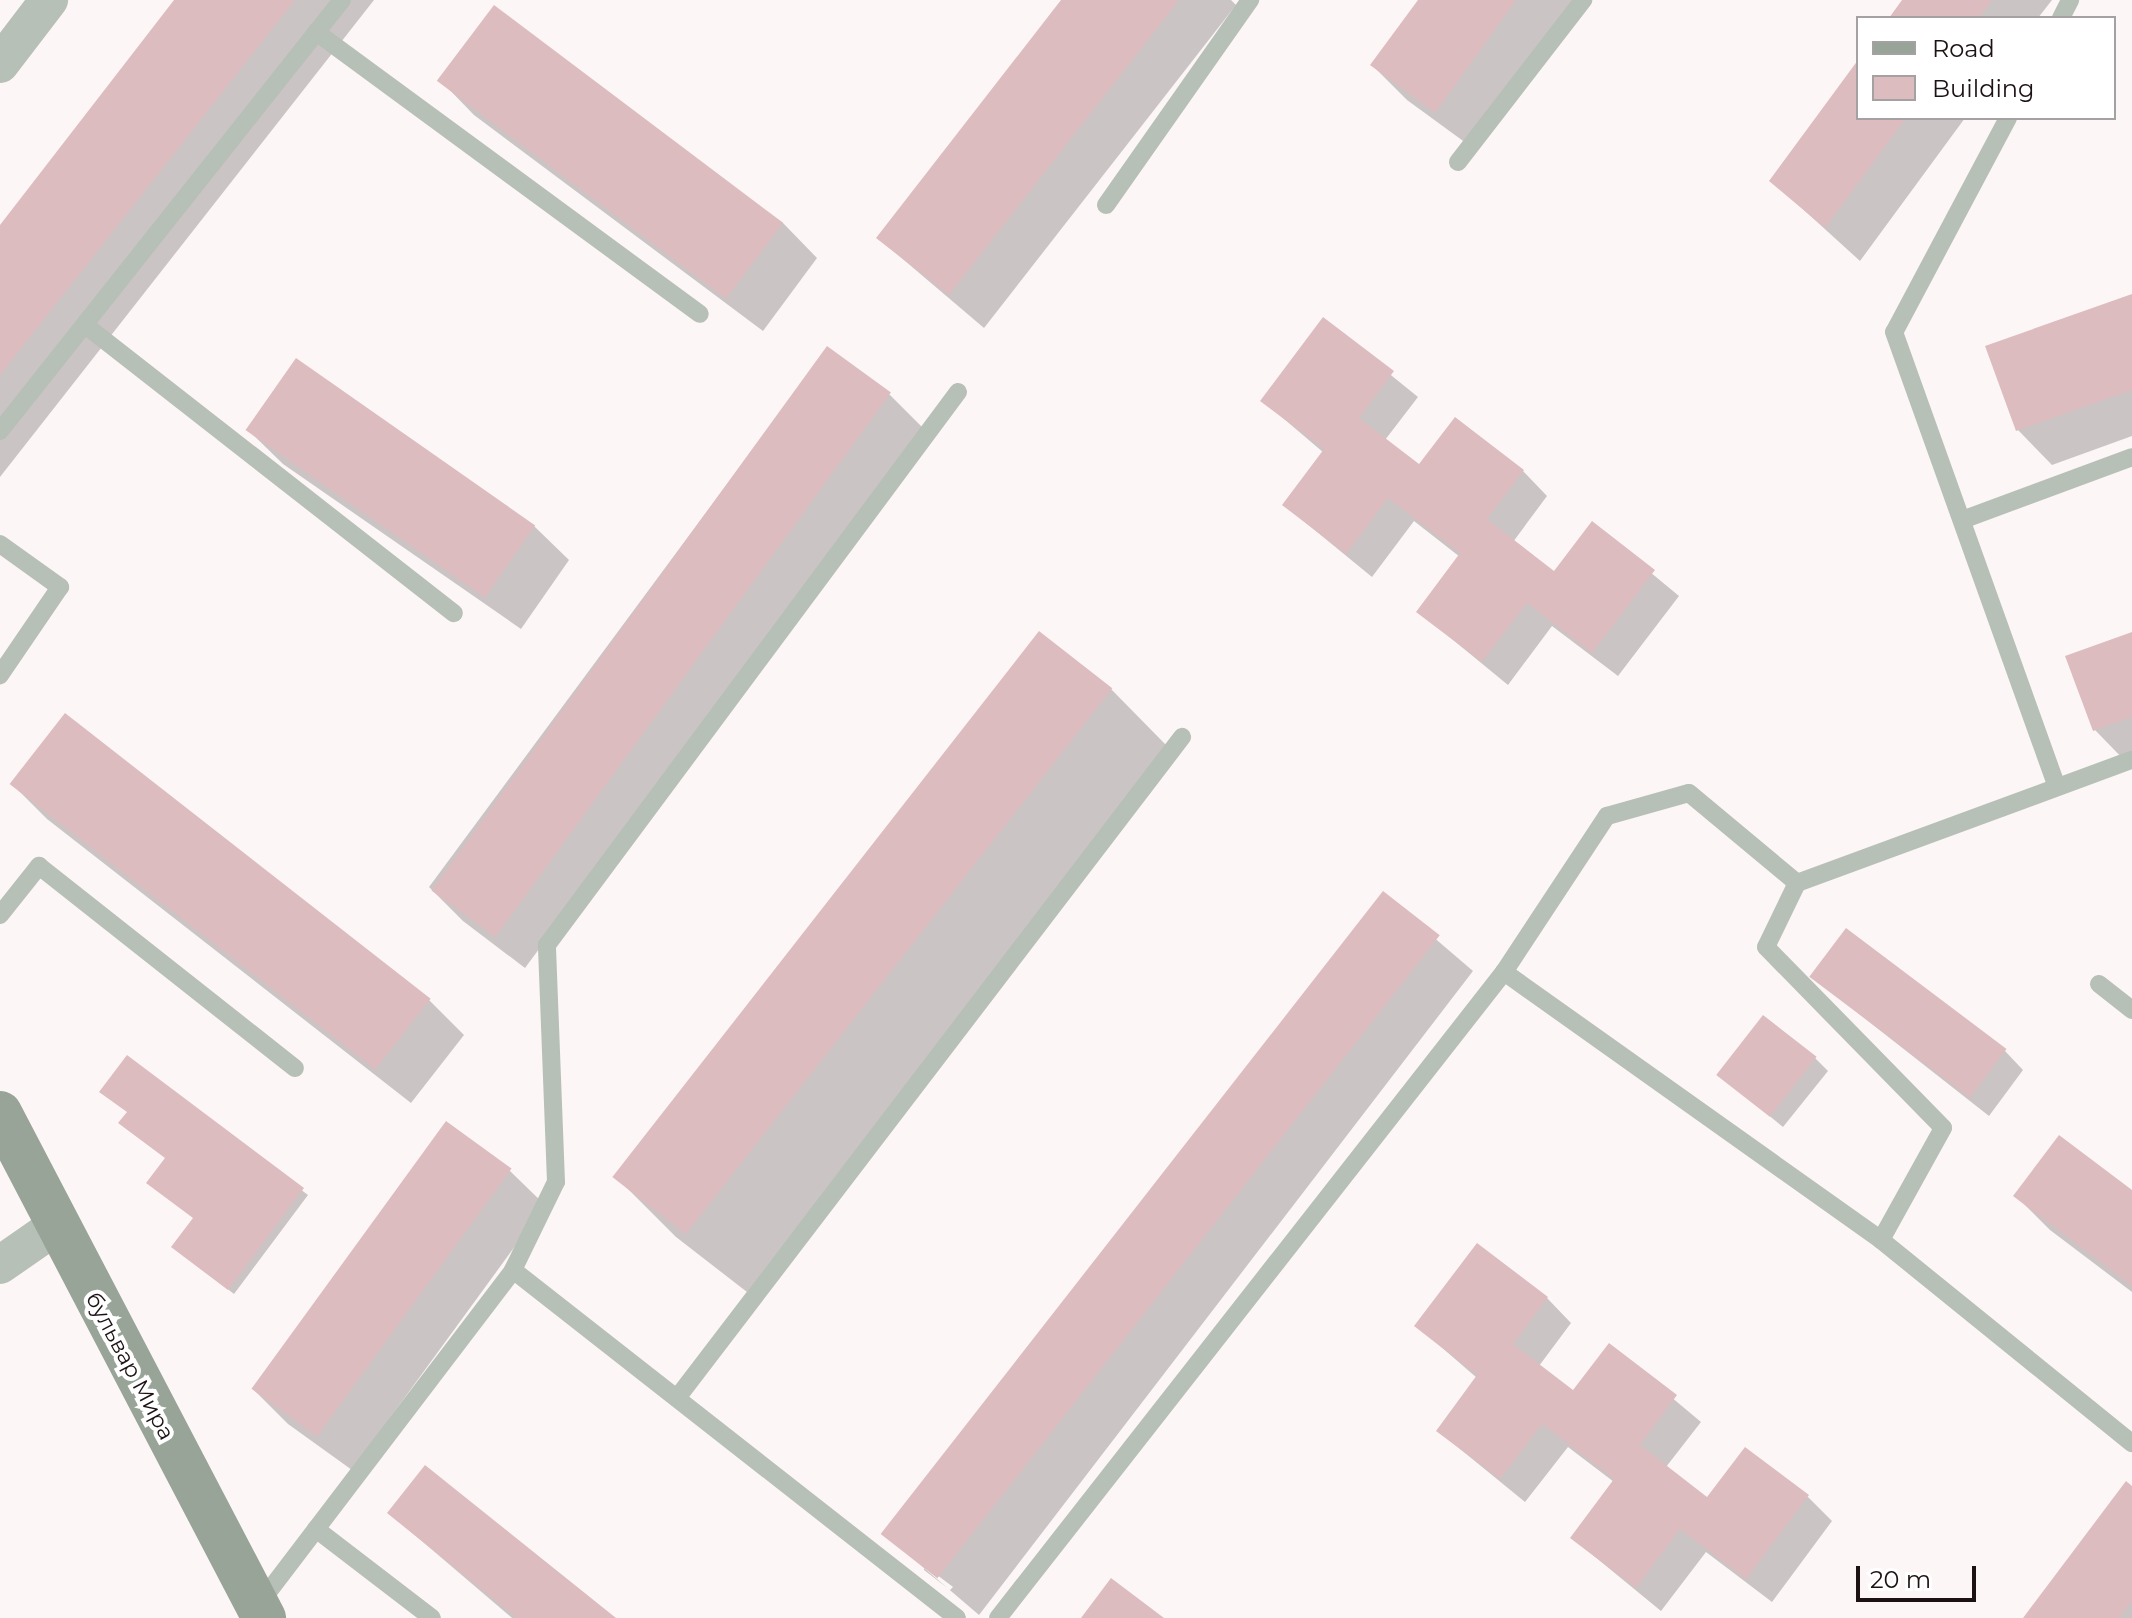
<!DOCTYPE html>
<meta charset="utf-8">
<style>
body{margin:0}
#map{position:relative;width:2132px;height:1618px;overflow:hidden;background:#fdf6f7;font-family:Montserrat,sans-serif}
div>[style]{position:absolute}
.shadow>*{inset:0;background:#0003}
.building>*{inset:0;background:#dcbcbf;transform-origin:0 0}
.lane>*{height:18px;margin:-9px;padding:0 9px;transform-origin:9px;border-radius:9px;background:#b7c0b7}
.street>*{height:38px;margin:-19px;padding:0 19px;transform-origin:19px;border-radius:19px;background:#b7c0b7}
.secondary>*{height:44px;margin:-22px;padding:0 22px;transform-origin:22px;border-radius:22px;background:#97a497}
span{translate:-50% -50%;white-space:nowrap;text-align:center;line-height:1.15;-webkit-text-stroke:8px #fff;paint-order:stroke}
.street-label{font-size:22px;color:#1d1213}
.legend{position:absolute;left:1856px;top:16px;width:260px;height:104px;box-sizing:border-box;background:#fff;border:2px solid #a5a0a1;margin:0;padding:10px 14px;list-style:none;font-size:24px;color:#1d1213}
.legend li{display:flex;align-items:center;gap:16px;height:40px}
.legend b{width:40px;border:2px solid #a5a0a1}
.scale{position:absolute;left:1856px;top:1566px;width:120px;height:36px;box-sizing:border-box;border:4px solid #1d1213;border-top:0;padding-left:10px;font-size:24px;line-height:28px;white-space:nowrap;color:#1d1213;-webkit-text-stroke:6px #fff;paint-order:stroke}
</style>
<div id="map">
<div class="shadow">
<div style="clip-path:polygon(176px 0,374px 0,0 477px,0 228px)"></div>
<div style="clip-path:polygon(1063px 0,1231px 0,1236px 5px,984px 328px,878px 238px)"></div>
<div style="clip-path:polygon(1420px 0,1575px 0,1470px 146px,1407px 100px,1372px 65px)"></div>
<div style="clip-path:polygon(1905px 0,2052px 0,2038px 18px,1892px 18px)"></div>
<div style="clip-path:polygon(1858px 64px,1858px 118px,1965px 118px,1860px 261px,1772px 181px)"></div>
<div style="clip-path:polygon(440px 80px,783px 223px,817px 258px,763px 331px,474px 115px)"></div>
<div style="clip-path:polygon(2132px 296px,2132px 436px,2052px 465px,2018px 430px)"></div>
<div style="clip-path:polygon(1323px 320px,1418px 397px,1385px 440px,1420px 467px,1523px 471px,1547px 496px,1513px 542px,1555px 574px,1592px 524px,1679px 596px,1618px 676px,1552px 626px,1508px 685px,1419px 612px,1460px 557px,1414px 521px,1372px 577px,1284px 505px,1324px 453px,1263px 401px)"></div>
<div style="clip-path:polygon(827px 349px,890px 395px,924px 429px,525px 968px,463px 921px,429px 887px)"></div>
<div style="clip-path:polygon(248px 430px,534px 526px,569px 560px,521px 629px,283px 464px)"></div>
<div style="clip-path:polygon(2132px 634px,2132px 764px,2129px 765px,2095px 730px)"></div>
<div style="clip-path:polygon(1111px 689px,1167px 746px,747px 1292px,676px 1237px,619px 1180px)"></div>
<div style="clip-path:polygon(12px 784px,429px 1000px,464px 1035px,411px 1103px,47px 819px)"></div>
<div style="clip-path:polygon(evenodd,1383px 894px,1473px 971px,979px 1615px,889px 1538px,1383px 894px,924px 1565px,953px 1587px,950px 1590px,924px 1570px,924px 1565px)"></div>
<div style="clip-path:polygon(1812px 977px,2005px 1051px,2023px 1070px,1989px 1116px)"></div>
<div style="clip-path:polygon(127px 1058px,308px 1195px,234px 1294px,179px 1252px,195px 1218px,166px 1159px,128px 1113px)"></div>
<div style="clip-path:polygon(1815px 1058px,1828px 1071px,1783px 1127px,1719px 1075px)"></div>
<div style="clip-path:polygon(446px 1124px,510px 1171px,545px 1205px,352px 1470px,288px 1424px,253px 1389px)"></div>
<div style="clip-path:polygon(2132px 1192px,2132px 1292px,2050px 1230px,2015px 1195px)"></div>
<div style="clip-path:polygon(1547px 1298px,1571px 1323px,1539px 1366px,1574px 1392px,1609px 1345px,1701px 1422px,1666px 1467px,1708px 1499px,1808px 1497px,1832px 1521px,1772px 1602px,1706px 1552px,1661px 1611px,1572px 1538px,1614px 1482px,1568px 1447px,1525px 1502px,1438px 1431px,1477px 1378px,1417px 1326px)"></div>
<div style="clip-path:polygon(2132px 1488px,2132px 1618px,2025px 1618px)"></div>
<div style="clip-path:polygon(389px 1513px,613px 1618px,512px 1618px)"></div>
</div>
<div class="building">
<div style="clip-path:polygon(174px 0,295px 0,0 375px,0 225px)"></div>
<div style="clip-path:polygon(1061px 0,1179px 0,949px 295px,876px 238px)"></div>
<div style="clip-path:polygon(1418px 0,1516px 0,1435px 113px,1370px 65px)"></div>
<div style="clip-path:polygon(1902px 0,1992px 0,1979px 18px,1889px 18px)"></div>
<div style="left:494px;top:5px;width:362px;height:95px;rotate:37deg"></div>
<div style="clip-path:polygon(1858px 60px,1858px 118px,1906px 118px,1825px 228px,1769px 181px)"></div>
<div style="clip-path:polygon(2132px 294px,2132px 390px,2016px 431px,1985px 346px)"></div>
<div style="clip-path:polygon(1323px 317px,1394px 371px,1359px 418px,1419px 464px,1455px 417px,1524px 470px,1487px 519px,1554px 571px,1592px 521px,1655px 570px,1592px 653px,1527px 603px,1482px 662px,1416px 612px,1460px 553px,1388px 498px,1346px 554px,1282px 505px,1324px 449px,1260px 401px)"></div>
<div style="left:827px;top:346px;width:79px;height:673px;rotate:36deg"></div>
<div style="left:296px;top:358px;width:292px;height:88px;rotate:35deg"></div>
<div style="left:1039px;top:631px;width:93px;height:693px;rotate:38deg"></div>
<div style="clip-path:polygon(2132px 632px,2132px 717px,2093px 731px,2065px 656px)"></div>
<div style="left:65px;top:713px;width:464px;height:90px;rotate:38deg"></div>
<div style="left:1383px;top:891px;width:72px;height:816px;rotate:38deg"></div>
<div style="left:1846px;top:928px;width:201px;height:61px;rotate:37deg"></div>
<div style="left:1763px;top:1015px;width:68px;height:76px;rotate:38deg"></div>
<div style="clip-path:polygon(127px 1055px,304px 1188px,228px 1290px,171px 1247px,193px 1218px,146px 1183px,165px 1158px,118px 1123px,127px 1112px,99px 1092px)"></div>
<div style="left:446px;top:1121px;width:81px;height:331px;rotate:36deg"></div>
<div style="clip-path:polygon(2059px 1135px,2132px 1190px,2132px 1286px,2013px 1196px)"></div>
<div style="clip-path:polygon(1477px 1243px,1548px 1297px,1513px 1344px,1573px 1390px,1609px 1343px,1677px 1395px,1640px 1445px,1707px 1497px,1745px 1447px,1809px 1495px,1746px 1579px,1680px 1529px,1636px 1588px,1570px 1538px,1614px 1479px,1542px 1424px,1500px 1479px,1436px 1431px,1477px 1375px,1414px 1326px)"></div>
<div style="clip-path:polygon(425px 1465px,616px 1618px,517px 1618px,387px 1513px)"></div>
<div style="clip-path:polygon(2126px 1481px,2132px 1486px,2132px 1601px,2119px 1618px,2023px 1618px)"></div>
<div style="clip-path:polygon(1111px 1578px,1164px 1618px,1081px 1618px)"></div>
</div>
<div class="lane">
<div style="left:2061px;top:18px;width:20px;rotate:-63deg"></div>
<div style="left:316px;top:32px;width:476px;rotate:36.3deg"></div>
<div style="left:2008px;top:118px;width:242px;rotate:118deg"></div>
<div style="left:1894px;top:332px;width:482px;rotate:70.3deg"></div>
<div style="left:1458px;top:162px;width:205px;rotate:-52.3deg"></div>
<div style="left:1106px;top:205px;width:251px;rotate:-54.9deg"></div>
<div style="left:85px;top:325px;width:468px;rotate:38deg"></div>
<div style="left:0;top:431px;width:550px;rotate:-51.57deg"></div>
<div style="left:1962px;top:520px;width:181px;rotate:-20.3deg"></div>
<div style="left:0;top:544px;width:74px;rotate:35.6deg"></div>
<div style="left:60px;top:587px;width:107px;rotate:124.3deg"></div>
<div style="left:1797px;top:883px;width:71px;rotate:115.8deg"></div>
<div style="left:1766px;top:947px;width:253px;rotate:45.6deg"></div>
<div style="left:1943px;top:1128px;width:128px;rotate:119deg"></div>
<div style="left:0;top:915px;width:63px;rotate:-51.5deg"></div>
<div style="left:39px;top:866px;width:326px;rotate:38.3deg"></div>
<div style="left:1504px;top:972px;width:463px;rotate:35.4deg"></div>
<div style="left:1881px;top:1240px;width:323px;rotate:39deg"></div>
<div style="left:2099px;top:984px;width:42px;rotate:38.2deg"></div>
<div style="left:513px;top:1270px;width:564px;rotate:38.09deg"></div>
<div style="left:677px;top:1398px;width:832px;rotate:-52.62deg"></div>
<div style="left:316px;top:1529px;width:146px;rotate:37.5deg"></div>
<div style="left:259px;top:1604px;width:420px;rotate:-52.7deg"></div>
<div style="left:513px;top:1270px;width:98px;rotate:-64deg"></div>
<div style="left:556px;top:1182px;width:237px;rotate:-92.2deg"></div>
<div style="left:547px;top:945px;width:689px;rotate:-53.38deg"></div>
<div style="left:998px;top:1618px;width:821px;rotate:-51.93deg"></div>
<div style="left:1504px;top:972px;width:187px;rotate:-56.6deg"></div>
<div style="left:1607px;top:816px;width:85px;rotate:-15.7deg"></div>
<div style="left:1689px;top:793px;width:141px;rotate:39.8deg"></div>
<div style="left:1797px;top:883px;width:357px;rotate:-20.2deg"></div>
</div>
<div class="street">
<div style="left:0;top:64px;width:81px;rotate:-52.6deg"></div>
<div style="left:0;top:1265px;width:68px;rotate:-34.9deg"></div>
</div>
<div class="secondary">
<div style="left:0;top:1113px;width:570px;rotate:62.4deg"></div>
</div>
<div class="street-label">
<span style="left:130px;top:1366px;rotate:62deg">бульвар Мира</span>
</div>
<ul class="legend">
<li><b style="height:10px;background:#97a497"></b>Road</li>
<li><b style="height:22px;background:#dcbcbf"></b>Building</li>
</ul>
<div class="scale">20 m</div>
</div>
